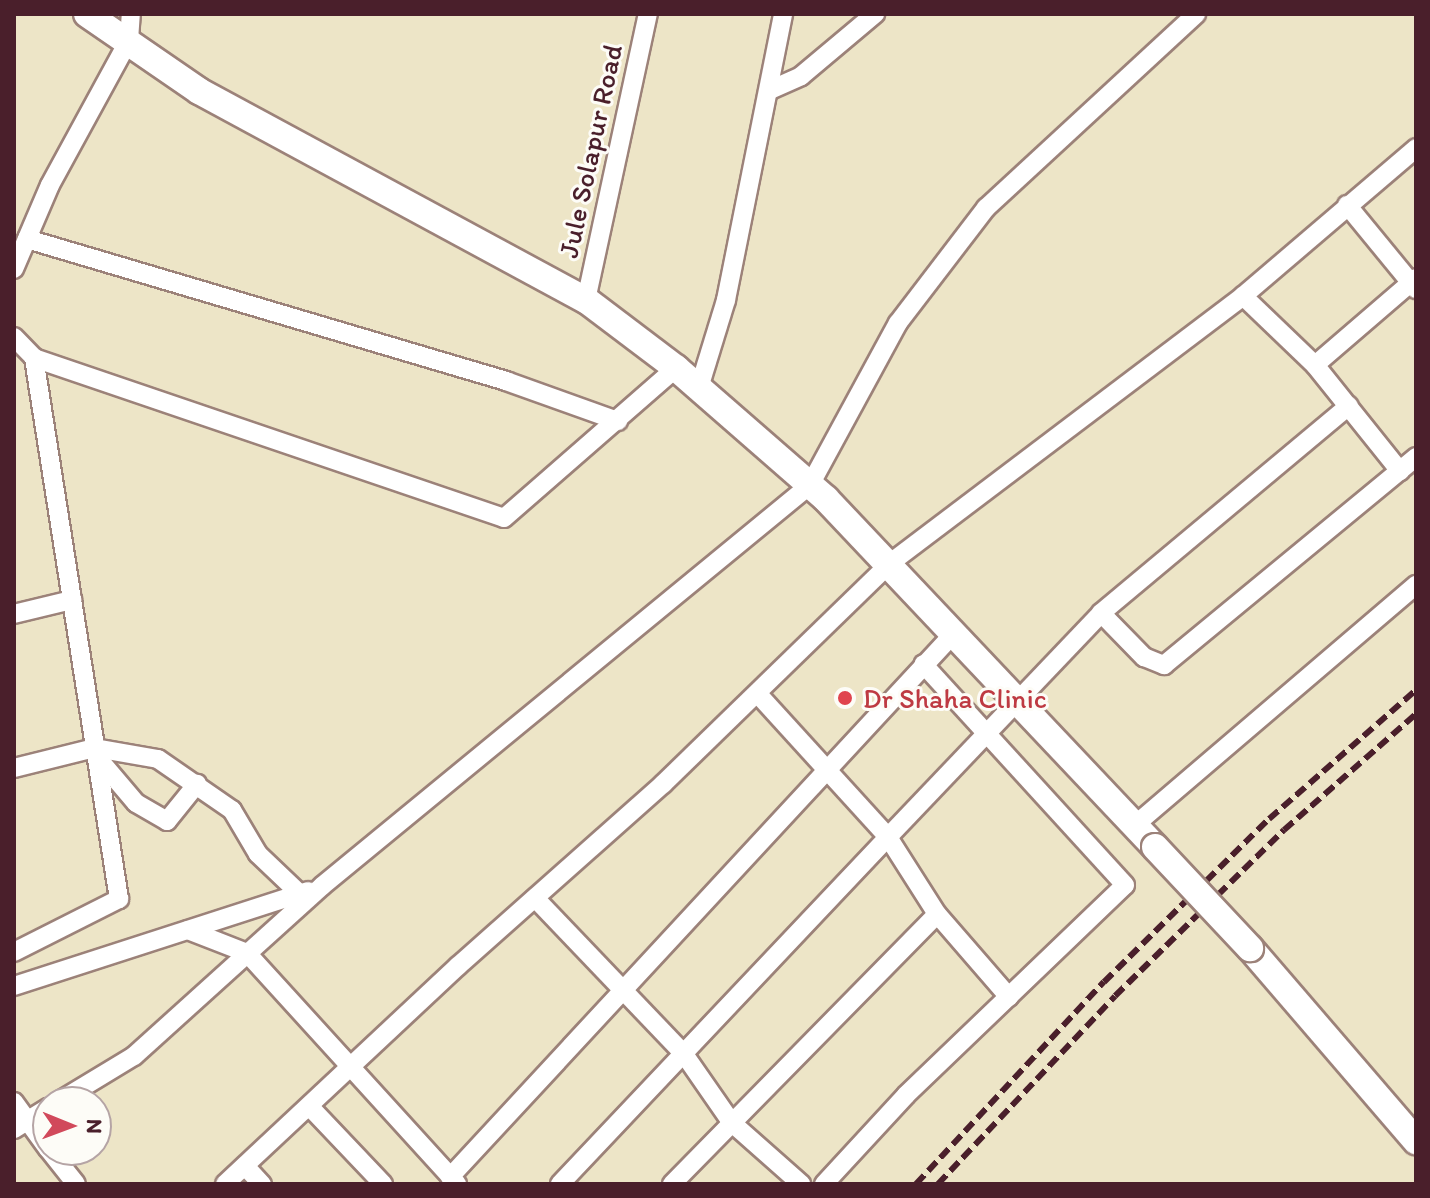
<!DOCTYPE html>
<style>
body{margin:0}
#map{position:relative;width:1430px;height:1198px;overflow:hidden;background:#ede5c7;font-family:Itim,sans-serif}
div>[style]{position:absolute}
.roads{filter:drop-shadow(2px 0 #9c8279) drop-shadow(-2px 0 #9c8279) drop-shadow(0 2px #9c8279) drop-shadow(0 -2px #9c8279)}
.street>*{height:18px;margin:-9px;padding:0 9px;transform-origin:9px;border-radius:9px;background:#fff}
.secondary>*{height:26px;margin:-13px;padding:0 13px;transform-origin:13px;border-radius:13px;background:#fff}
.rail>*{height:6px;margin-top:-3px;transform-origin:0;background:repeating-linear-gradient(90deg,#4a1f2b 0 12px,transparent 0 18px)}
.bridges{filter:drop-shadow(2px 0 #9c8279) drop-shadow(-2px 0 #9c8279) drop-shadow(0 2px #9c8279) drop-shadow(0 -2px #9c8279)}
.secondary-bridge>*{height:26px;margin:-13px;padding:0 13px;transform-origin:13px;border-radius:13px;background:#fff}
.dots>*{width:22px;height:22px;translate:-50% -50%;box-sizing:border-box;border:4px solid #fdfcf7;border-radius:50%}
span{translate:-50% -50%;white-space:nowrap;text-align:center;line-height:1.15;-webkit-text-stroke:6px #fdfcf7;paint-order:stroke}
.street-label{font-size:28px;color:#4a1f2b}
.health-label{font-size:28px;color:#be3a42}
.left{translate:0 -50%;text-align:left}
.frame{position:absolute;inset:0;border:16px solid #4a1f2b;pointer-events:none}
.north{position:absolute;left:32px;top:1086px;width:80px;height:80px;box-sizing:border-box;background:#fdfcf7;border:2px solid #b5a4a5;border-radius:50%;rotate:91deg;font-size:22px;font-weight:700;line-height:32px;text-align:center;color:#4a1f2b}
.north::after{content:'';display:block;margin:auto;width:28px;height:36px;background:#d1495b;clip-path:polygon(50% 0,100% 100%,50% 72%,0 100%)}
</style>
<div id="map">
<div class="roads">
<div class="street">
<div style="left:770px;top:90px;width:34px;rotate:-24deg"></div>
<div style="left:801px;top:76px;width:97px;rotate:-40deg"></div>
<div style="left:1347px;top:205px;width:109px;rotate:50.6deg"></div>
<div style="left:27px;top:239px;width:500px;rotate:16.5deg"></div>
<div style="left:506px;top:381px;width:119px;rotate:19.7deg"></div>
<div style="left:14px;top:269px;width:91px;rotate:-66.8deg"></div>
<div style="left:50px;top:185px;width:165px;rotate:-61.4deg"></div>
<div style="left:129px;top:40px;width:26px;rotate:-86deg"></div>
<div style="left:1243px;top:296px;width:100px;rotate:43.8deg"></div>
<div style="left:1315px;top:365px;width:136px;rotate:51.3deg"></div>
<div style="left:586px;top:300px;width:293px;rotate:-77.8deg"></div>
<div style="left:14px;top:337px;width:29px;rotate:46deg"></div>
<div style="left:34px;top:358px;width:496px;rotate:18.8deg"></div>
<div style="left:504px;top:518px;width:228px;rotate:-41.1deg"></div>
<div style="left:1315px;top:365px;width:133px;rotate:-40.7deg"></div>
<div style="left:699px;top:388px;width:92px;rotate:-72.9deg"></div>
<div style="left:726px;top:300px;width:292px;rotate:-78.7deg"></div>
<div style="left:1101px;top:613px;width:62px;rotate:45.7deg"></div>
<div style="left:1144px;top:657px;width:22px;rotate:22deg"></div>
<div style="left:1164px;top:665px;width:327px;rotate:-39.5deg"></div>
<div style="left:14px;top:614px;width:60px;rotate:-13.6deg"></div>
<div style="left:97px;top:757px;width:60px;rotate:49.7deg"></div>
<div style="left:136px;top:803px;width:36px;rotate:30deg"></div>
<div style="left:167px;top:821px;width:48px;rotate:-51deg"></div>
<div style="left:14px;top:768px;width:83px;rotate:-13.9deg"></div>
<div style="left:95px;top:748px;width:64px;rotate:9.9deg"></div>
<div style="left:158px;top:759px;width:90px;rotate:34.6deg"></div>
<div style="left:232px;top:810px;width:51px;rotate:59.4deg"></div>
<div style="left:258px;top:854px;width:58px;rotate:43.6deg"></div>
<div style="left:1135px;top:825px;width:370px;rotate:-40.5deg"></div>
<div style="left:535px;top:898px;width:216px;rotate:46.3deg"></div>
<div style="left:684px;top:1054px;width:83px;rotate:55.3deg"></div>
<div style="left:731px;top:1122px;width:94px;rotate:41.5deg"></div>
<div style="left:188px;top:930px;width:63px;rotate:21.3deg"></div>
<div style="left:247px;top:953px;width:312px;rotate:47.7deg"></div>
<div style="left:14px;top:952px;width:118px;rotate:-26.8deg"></div>
<div style="left:119px;top:899px;width:548px;rotate:-98.93deg"></div>
<div style="left:14px;top:986px;width:309px;rotate:-17.9deg"></div>
<div style="left:1009px;top:997px;width:110px;rotate:-130.9deg"></div>
<div style="left:937px;top:914px;width:91px;rotate:-122.5deg"></div>
<div style="left:888px;top:837px;width:309px;rotate:-46.4deg"></div>
<div style="left:1101px;top:613px;width:323px;rotate:-39.9deg"></div>
<div style="left:14px;top:1102px;width:58px;rotate:54.1deg"></div>
<div style="left:58px;top:1102px;width:89px;rotate:-31.2deg"></div>
<div style="left:134px;top:1056px;width:253px;rotate:-42.1deg"></div>
<div style="left:322px;top:886px;width:632px;rotate:-39.41deg"></div>
<div style="left:810px;top:485px;width:184px;rotate:-61.5deg"></div>
<div style="left:898px;top:323px;width:145px;rotate:-52.6deg"></div>
<div style="left:986px;top:208px;width:286px;rotate:-42.7deg"></div>
<div style="left:310px;top:1107px;width:106px;rotate:46.5deg"></div>
<div style="left:14px;top:1129px;width:40px;rotate:-32deg"></div>
<div style="left:49px;top:1150px;width:43px;rotate:51.5deg"></div>
<div style="left:245px;top:1166px;width:25px;rotate:47deg"></div>
<div style="left:450px;top:1177px;width:743px;rotate:-47.18deg"></div>
<div style="left:225px;top:1184px;width:319px;rotate:-43.1deg"></div>
<div style="left:458px;top:966px;width:274px;rotate:-41.6deg"></div>
<div style="left:663px;top:784px;width:315px;rotate:-44.2deg"></div>
<div style="left:889px;top:564px;width:444px;rotate:-37.1deg"></div>
<div style="left:1243px;top:296px;width:228px;rotate:-40.5deg"></div>
<div style="left:560px;top:1184px;width:477px;rotate:-46.6deg"></div>
<div style="left:888px;top:837px;width:193px;rotate:-132.3deg"></div>
<div style="left:672px;top:1184px;width:378px;rotate:-45.5deg"></div>
<div style="left:824px;top:1184px;width:121px;rotate:-47.3deg"></div>
<div style="left:906px;top:1095px;width:303px;rotate:-43.8deg"></div>
<div style="left:1125px;top:885px;width:299px;rotate:-132.4deg"></div>
</div>
<div class="secondary">
<div style="left:87px;top:14px;width:136px;rotate:34.5deg"></div>
<div style="left:199px;top:91px;width:440px;rotate:28.4deg"></div>
<div style="left:586px;top:300px;width:113px;rotate:37.1deg"></div>
<div style="left:676px;top:368px;width:199px;rotate:41.1deg"></div>
<div style="left:826px;top:499px;width:479px;rotate:46.6deg"></div>
<div style="left:1250px;top:948px;width:255px;rotate:49.3deg"></div>
</div>
</div>
<div class="rail">
<div style="left:916px;top:1184px;width:276px;rotate:-47.1deg"></div>
<div style="left:1104px;top:982px;width:232px;rotate:-44.7deg"></div>
<div style="left:1269px;top:819px;width:196px;rotate:-41.3deg"></div>
<div style="left:938px;top:1184px;width:258px;rotate:-46.7deg"></div>
<div style="left:1115px;top:996px;width:237px;rotate:-44.5deg"></div>
<div style="left:1284px;top:830px;width:176px;rotate:-41.3deg"></div>
</div>
<div class="bridges">
<div class="secondary-bridge">
<div style="left:1155px;top:847px;width:139px;rotate:46.8deg"></div>
</div>
</div>
<div class="dots">
<div style="left:845px;top:698px;background:#e0444e"></div>
</div>
<div class="street-label">
<span style="left:590px;top:151px;rotate:-78deg">Jule Solapur Road</span>
</div>
<div class="health-label">
<span class="left" style="left:863px;top:698px">Dr Shaha Clinic</span>
</div>
<div class="frame"></div>
<div class="north">N</div>
</div>
